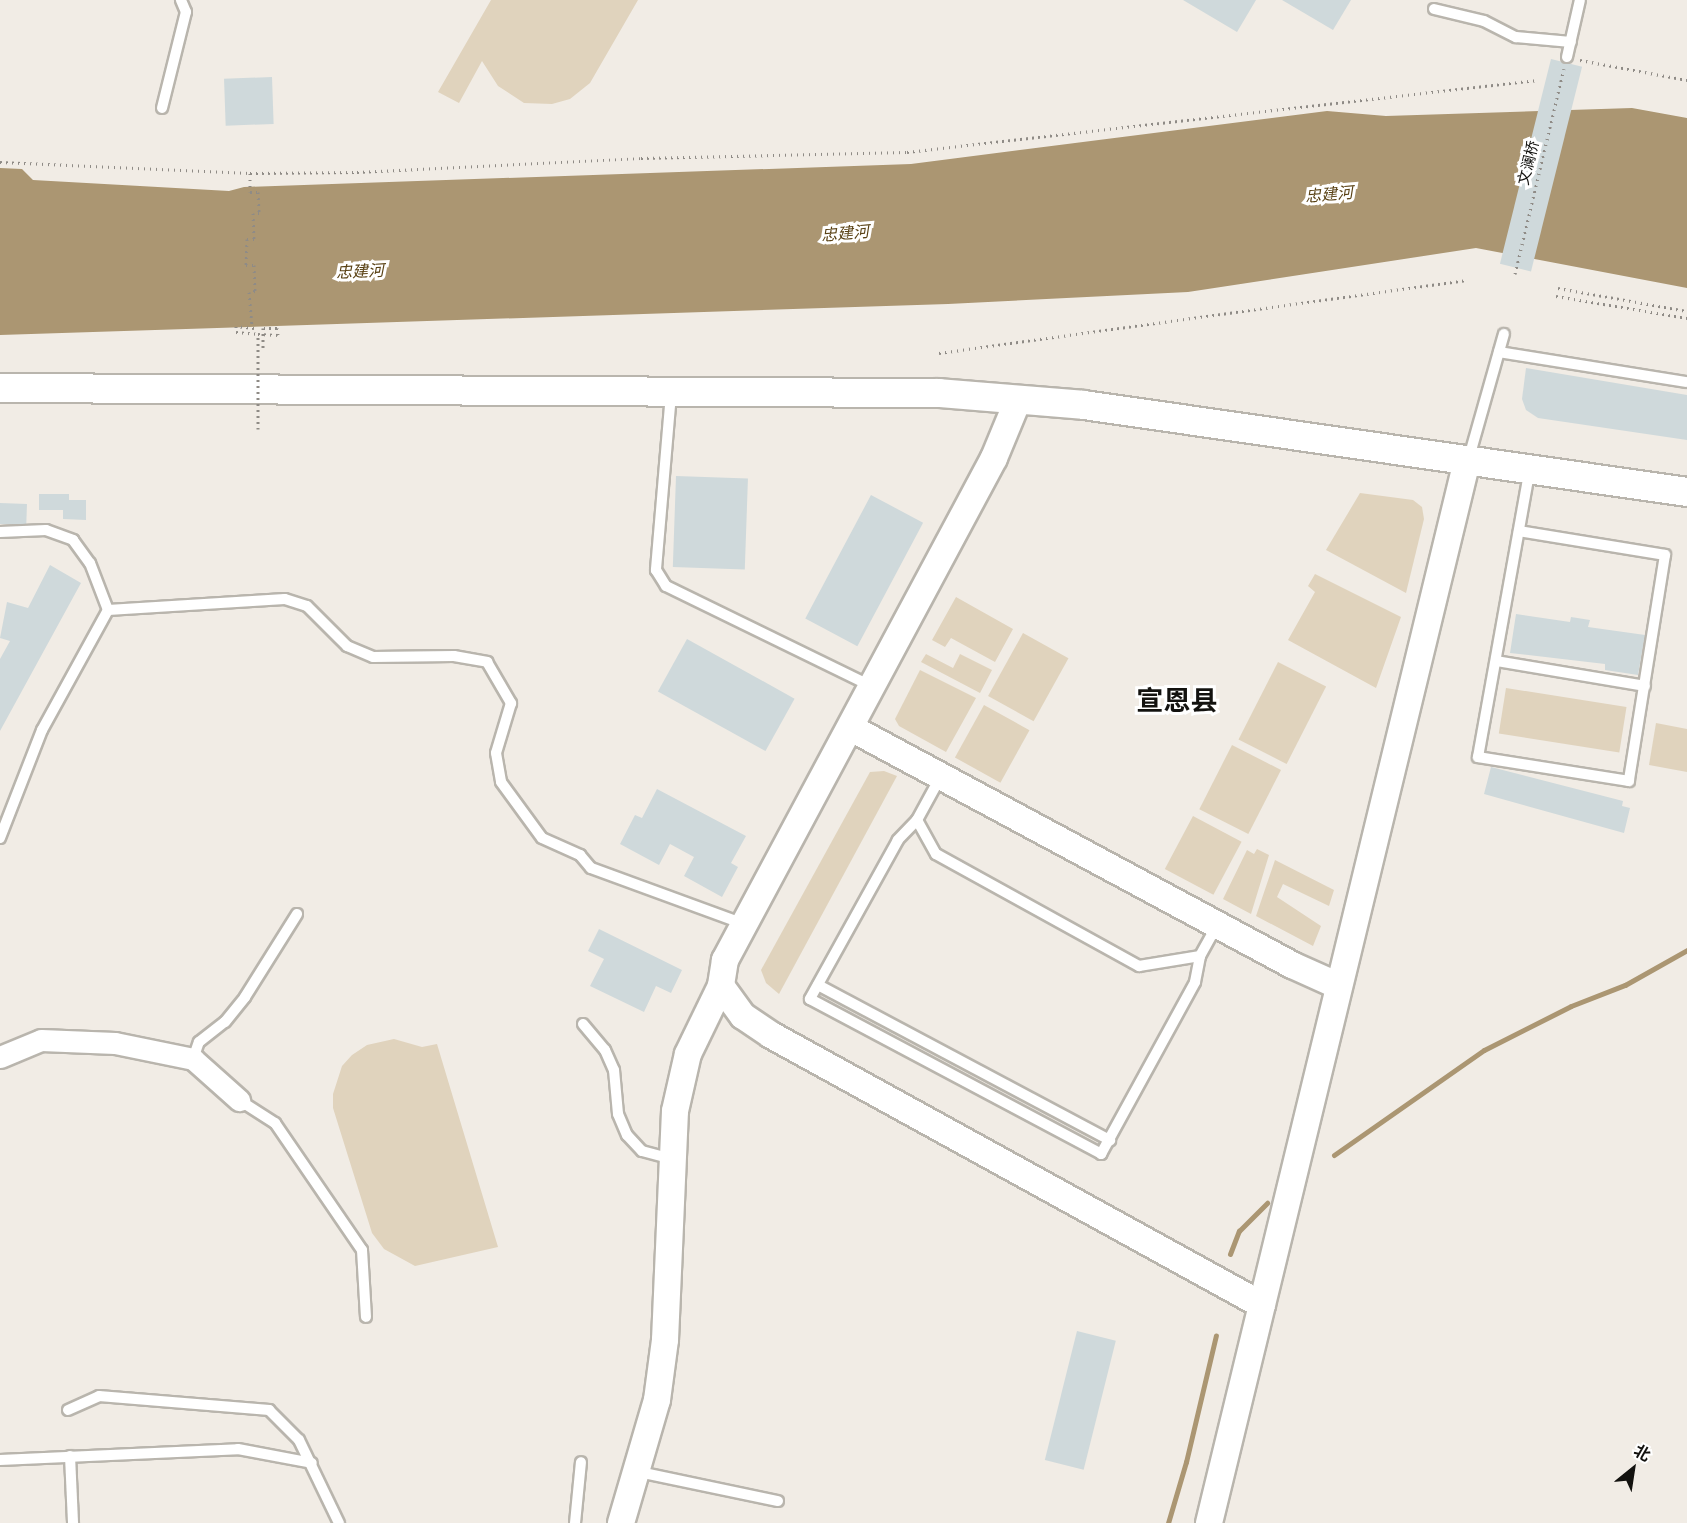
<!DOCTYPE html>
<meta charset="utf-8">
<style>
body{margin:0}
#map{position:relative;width:1687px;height:1523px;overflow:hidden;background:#f1ece5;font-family:"Nunito Sans","Noto Sans SC",sans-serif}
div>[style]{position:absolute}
.green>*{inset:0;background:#e0d3bd;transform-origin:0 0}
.water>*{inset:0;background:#ab9672}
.stream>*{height:5px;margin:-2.5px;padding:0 2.5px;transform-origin:2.5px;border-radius:2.5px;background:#ab9672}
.building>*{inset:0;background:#cfd9db;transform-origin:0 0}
.path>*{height:3px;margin-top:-1.5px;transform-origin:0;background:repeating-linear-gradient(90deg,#8f8b86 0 1.5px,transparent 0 6px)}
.roads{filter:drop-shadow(2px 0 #b9b5ad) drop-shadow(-2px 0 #b9b5ad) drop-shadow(0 2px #b9b5ad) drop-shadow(0 -2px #b9b5ad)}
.service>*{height:10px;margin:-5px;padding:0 5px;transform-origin:5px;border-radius:5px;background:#fff}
.minor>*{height:21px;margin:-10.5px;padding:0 10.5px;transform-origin:10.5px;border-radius:10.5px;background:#fff}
.tertiary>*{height:26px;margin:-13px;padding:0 13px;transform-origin:13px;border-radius:13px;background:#fff}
.secondary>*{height:28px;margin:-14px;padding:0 14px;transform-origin:14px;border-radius:14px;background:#fff}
.path-bridge>*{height:3px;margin-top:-1.5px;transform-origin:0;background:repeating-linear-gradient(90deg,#8f8b86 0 1.5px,transparent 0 6px)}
span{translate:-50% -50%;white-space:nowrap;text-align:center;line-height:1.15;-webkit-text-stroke:6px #fff;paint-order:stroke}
.street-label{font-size:15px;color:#13120f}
.water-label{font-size:16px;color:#594114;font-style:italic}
.town-label{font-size:27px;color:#13120f;font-weight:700}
.north{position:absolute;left:1603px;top:1439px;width:60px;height:60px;-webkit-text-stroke:4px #fff;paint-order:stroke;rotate:30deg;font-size:16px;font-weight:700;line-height:24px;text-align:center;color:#13120f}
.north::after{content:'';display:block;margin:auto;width:21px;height:27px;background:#13120f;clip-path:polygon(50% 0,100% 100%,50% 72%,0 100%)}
</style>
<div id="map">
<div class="green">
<div style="clip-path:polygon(491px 0,638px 0,590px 83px,570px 99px,552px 104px,524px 103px,498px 86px,482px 61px,459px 103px,438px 92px)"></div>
<div style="clip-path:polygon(1360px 493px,1413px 500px,1422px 507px,1424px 519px,1406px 593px,1326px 550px)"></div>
<div style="clip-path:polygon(1315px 574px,1401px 617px,1376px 688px,1288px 640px,1315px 592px,1308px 586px)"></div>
<div style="clip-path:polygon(956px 597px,1013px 629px,995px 662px,951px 638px,945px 647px,932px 640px)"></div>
<div style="left:1023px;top:633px;width:52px;height:72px;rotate:29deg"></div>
<div style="clip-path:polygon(926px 654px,953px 668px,960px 654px,992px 670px,980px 693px,921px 662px)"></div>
<div style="left:1278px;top:662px;width:54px;height:87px;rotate:27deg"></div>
<div style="clip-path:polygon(920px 670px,976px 698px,946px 752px,899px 726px,895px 719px)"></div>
<div style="left:1506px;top:688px;width:122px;height:46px;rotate:9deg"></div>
<div style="left:984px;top:705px;width:52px;height:60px;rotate:29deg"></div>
<div style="clip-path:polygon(1656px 723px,1687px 729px,1687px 772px,1649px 765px)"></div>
<div style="left:1232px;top:745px;width:55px;height:72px;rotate:27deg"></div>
<div style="clip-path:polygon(884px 771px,897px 776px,779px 994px,766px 983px,761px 970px,870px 772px)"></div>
<div style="left:1193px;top:816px;width:55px;height:60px;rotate:28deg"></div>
<div style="clip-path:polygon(1257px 849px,1269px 855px,1251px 914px,1223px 899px,1247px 850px,1254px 854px)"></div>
<div style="clip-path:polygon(1275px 860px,1334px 890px,1329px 906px,1283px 884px,1277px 897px,1321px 926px,1313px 946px,1256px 916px)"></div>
<div style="clip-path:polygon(394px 1039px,422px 1047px,437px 1044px,498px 1247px,415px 1266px,384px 1249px,372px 1233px,333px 1108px,333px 1094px,342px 1066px,352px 1055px,367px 1045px)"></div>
</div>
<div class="water">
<div style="clip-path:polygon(1632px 108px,1687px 118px,1687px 288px,1476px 248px,1188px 292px,948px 304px,0 335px,0 168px,22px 169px,33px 180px,229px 191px,244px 187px,911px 164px,1327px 111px,1386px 116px)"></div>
</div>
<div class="stream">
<div style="left:1334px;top:1155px;width:183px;rotate:-35deg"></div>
<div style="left:1484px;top:1050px;width:97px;rotate:-26.8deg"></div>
<div style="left:1571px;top:1006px;width:58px;rotate:-21.3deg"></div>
<div style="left:1625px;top:985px;width:71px;rotate:-29.4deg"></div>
<div style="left:1230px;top:1254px;width:25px;rotate:-69deg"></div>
<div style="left:1239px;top:1231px;width:40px;rotate:-45deg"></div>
<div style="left:1168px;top:1523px;width:64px;rotate:-73.6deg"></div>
<div style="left:1186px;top:1462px;width:130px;rotate:-76.7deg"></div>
</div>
<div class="building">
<div style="clip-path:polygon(1183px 0,1256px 0,1237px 32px)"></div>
<div style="clip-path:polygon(1282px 0,1351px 0,1333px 30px)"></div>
<div style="left:1551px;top:59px;width:32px;height:211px;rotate:14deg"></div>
<div style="left:272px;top:77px;width:47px;height:48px;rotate:88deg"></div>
<div style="clip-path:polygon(1526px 368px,1687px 395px,1687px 440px,1538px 418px,1526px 410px,1522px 399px)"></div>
<div style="left:676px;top:476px;width:72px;height:91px;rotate:2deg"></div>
<div style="clip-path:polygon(39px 494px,69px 494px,69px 500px,86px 500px,86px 520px,63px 519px,63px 510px,39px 510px)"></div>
<div style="left:871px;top:495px;width:59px;height:140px;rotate:28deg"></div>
<div style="left:0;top:503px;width:27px;height:21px;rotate:2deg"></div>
<div style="clip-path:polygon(50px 565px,81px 583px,0 731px,0 659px,10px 641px,0 638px,7px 602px,28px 608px)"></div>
<div style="clip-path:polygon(1516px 614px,1570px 622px,1571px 617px,1590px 620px,1588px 627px,1645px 635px,1638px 675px,1605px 670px,1605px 664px,1510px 653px)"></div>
<div style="left:687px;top:639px;width:123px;height:60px;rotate:29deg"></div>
<div style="clip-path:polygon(1491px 767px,1623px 801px,1622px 806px,1630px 808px,1624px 833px,1484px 794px)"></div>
<div style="clip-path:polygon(657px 789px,746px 836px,731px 863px,738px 867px,722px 897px,684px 876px,694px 857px,670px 844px,659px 865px,620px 844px,635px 815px,642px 818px)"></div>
<div style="clip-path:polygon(599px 929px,682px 970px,671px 993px,656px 986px,644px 1012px,590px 986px,604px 959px,588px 951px)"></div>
<div style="left:1077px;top:1331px;width:40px;height:133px;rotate:14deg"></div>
</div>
<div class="path">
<div style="left:1580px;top:60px;width:109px;rotate:10.6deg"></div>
<div style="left:0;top:162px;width:250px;rotate:2.5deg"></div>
<div style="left:250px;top:173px;width:107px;rotate:-0.5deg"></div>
<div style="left:357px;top:172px;width:284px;rotate:-2.8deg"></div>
<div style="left:641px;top:158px;width:266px;rotate:-1.3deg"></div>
<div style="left:907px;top:152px;width:635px;rotate:-6.51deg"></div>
<div style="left:250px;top:173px;width:19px;rotate:90deg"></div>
<div style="left:250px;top:192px;width:8px"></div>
<div style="left:258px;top:192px;width:21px;rotate:87deg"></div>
<div style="left:259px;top:213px;width:6px;rotate:180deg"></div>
<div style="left:253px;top:213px;width:26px;rotate:88deg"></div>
<div style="left:254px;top:239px;width:7px;rotate:180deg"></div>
<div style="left:247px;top:239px;width:26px;rotate:92deg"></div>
<div style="left:246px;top:265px;width:8px"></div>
<div style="left:254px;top:265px;width:26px;rotate:88deg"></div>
<div style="left:255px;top:291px;width:6px;rotate:171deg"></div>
<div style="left:249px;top:292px;width:33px;rotate:85deg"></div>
<div style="left:1515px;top:274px;width:211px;rotate:-76.6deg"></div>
<div style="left:1558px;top:288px;width:131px;rotate:10.1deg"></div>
<div style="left:1556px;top:296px;width:133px;rotate:9.5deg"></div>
<div style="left:254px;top:328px;width:18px;rotate:-174deg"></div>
<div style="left:236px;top:326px;width:6px;rotate:90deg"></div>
<div style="left:236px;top:332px;width:22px;rotate:5deg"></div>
<div style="left:263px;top:328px;width:23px;rotate:90deg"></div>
<div style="left:939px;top:353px;width:533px;rotate:-7.87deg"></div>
</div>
<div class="roads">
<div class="service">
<div style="left:1434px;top:9px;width:51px;rotate:13.5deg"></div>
<div style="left:1484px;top:21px;width:36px;rotate:27deg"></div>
<div style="left:1516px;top:37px;width:55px;rotate:5.2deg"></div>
<div style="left:1567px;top:57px;width:58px;rotate:-77.2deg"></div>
<div style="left:162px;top:108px;width:99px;rotate:-76deg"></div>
<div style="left:186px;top:12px;width:13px;rotate:-113deg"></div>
<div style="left:1499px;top:352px;width:190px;rotate:9.1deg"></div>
<div style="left:671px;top:394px;width:177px;rotate:94.9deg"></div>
<div style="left:656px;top:570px;width:19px;rotate:58deg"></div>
<div style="left:666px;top:586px;width:230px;rotate:26deg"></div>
<div style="left:1468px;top:461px;width:132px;rotate:-74.2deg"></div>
<div style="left:1519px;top:531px;width:148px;rotate:9.3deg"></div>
<div style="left:1665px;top:555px;width:229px;rotate:99.1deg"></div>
<div style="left:1629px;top:781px;width:153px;rotate:-171deg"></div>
<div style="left:1478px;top:757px;width:293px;rotate:-79.8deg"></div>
<div style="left:0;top:532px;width:46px;rotate:-2.5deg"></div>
<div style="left:46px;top:530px;width:29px;rotate:20deg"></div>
<div style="left:73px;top:540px;width:29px;rotate:54deg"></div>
<div style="left:90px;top:563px;width:50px;rotate:69deg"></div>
<div style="left:108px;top:610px;width:137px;rotate:118.8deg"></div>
<div style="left:42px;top:730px;width:116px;rotate:111.3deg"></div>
<div style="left:108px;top:610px;width:177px;rotate:-3.6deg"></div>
<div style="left:285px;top:599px;width:23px;rotate:18deg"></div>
<div style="left:307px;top:606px;width:57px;rotate:45deg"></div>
<div style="left:347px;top:646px;width:28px;rotate:23deg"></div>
<div style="left:373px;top:657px;width:81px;rotate:-0.7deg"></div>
<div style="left:454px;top:656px;width:34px;rotate:10deg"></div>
<div style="left:487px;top:662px;width:48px;rotate:59.7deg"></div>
<div style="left:511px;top:703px;width:52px;rotate:106.7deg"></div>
<div style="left:496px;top:753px;width:29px;rotate:80deg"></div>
<div style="left:501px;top:782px;width:69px;rotate:53.8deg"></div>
<div style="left:542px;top:838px;width:42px;rotate:24.1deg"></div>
<div style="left:580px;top:855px;width:17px;rotate:50deg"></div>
<div style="left:591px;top:868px;width:163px;rotate:20.1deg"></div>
<div style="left:1496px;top:661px;width:151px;rotate:9.5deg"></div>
<div style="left:941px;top:776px;width:50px;rotate:118.6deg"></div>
<div style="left:917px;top:820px;width:28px;rotate:134deg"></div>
<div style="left:898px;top:840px;width:182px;rotate:119deg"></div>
<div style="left:810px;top:999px;width:330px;rotate:28deg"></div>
<div style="left:1101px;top:1154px;width:196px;rotate:-61.3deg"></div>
<div style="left:1195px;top:982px;width:26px;rotate:-79deg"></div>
<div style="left:1200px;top:956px;width:35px;rotate:-61deg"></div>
<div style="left:917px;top:820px;width:39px;rotate:61deg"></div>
<div style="left:936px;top:854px;width:232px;rotate:28.9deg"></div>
<div style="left:1139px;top:966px;width:62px;rotate:-9.3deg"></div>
<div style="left:818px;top:985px;width:331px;rotate:28deg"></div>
<div style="left:583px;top:1024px;width:34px;rotate:50deg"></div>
<div style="left:605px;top:1050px;width:22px;rotate:66deg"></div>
<div style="left:614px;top:1070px;width:44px;rotate:84.8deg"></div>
<div style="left:618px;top:1114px;width:23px;rotate:67deg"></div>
<div style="left:627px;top:1135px;width:22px;rotate:47deg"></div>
<div style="left:642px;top:1151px;width:30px;rotate:15deg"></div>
<div style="left:193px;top:1059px;width:18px;rotate:-71deg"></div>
<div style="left:199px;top:1042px;width:33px;rotate:-38deg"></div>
<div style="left:225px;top:1022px;width:32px;rotate:-51deg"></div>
<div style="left:245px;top:997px;width:98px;rotate:-57.9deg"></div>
<div style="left:239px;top:1100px;width:43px;rotate:32.6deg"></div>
<div style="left:275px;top:1123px;width:154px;rotate:55.6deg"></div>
<div style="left:362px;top:1250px;width:67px;rotate:86.6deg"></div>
<div style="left:68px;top:1410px;width:34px;rotate:-24deg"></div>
<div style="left:99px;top:1396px;width:171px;rotate:4.7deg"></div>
<div style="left:269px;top:1410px;width:42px;rotate:45deg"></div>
<div style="left:299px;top:1440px;width:92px;rotate:64.3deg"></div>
<div style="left:70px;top:1456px;width:67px;rotate:87.4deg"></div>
<div style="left:0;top:1460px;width:238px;rotate:-2.6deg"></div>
<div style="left:238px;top:1449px;width:75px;rotate:10.7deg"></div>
<div style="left:639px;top:1472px;width:142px;rotate:11.8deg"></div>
<div style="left:575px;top:1523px;width:61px;rotate:-84.4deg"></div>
</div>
<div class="minor">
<div style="left:0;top:1057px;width:44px;rotate:-22.5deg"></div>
<div style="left:41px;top:1040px;width:74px;rotate:2.3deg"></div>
<div style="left:115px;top:1043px;width:80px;rotate:11.6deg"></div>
<div style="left:193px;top:1059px;width:62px;rotate:41.7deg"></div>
</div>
<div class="tertiary">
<div style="left:1018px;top:400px;width:63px;rotate:112.5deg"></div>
<div style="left:994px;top:458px;width:570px;rotate:118.18deg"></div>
<div style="left:725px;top:960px;width:26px;rotate:99deg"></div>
<div style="left:721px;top:986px;width:37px;rotate:54deg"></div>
<div style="left:743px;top:1016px;width:34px;rotate:34deg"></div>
<div style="left:771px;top:1035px;width:560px;rotate:28.81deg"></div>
<div style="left:851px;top:728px;width:501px;rotate:28.25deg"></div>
<div style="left:1292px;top:965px;width:51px;rotate:24.1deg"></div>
<div style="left:621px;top:1523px;width:128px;rotate:-73.7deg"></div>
<div style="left:657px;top:1400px;width:61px;rotate:-82.4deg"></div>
<div style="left:665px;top:1340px;width:229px;rotate:-87.5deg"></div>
<div style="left:675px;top:1111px;width:58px;rotate:-77.2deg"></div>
<div style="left:688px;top:1054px;width:76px;rotate:-64.1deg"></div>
<div style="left:1209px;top:1523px;width:1093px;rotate:-76.35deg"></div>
</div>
<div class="secondary">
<div style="left:0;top:388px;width:939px;rotate:0.31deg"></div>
<div style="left:939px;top:393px;width:145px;rotate:4.7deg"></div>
<div style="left:1084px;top:405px;width:609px;rotate:8.21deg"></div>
</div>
</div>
<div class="path-bridge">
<div style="left:258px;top:429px;width:95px;rotate:-90deg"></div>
<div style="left:258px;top:334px;width:20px;rotate:3deg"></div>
<div style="left:278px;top:335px;width:7px;rotate:-98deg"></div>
<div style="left:277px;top:328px;width:14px;rotate:180deg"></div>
</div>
<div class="street-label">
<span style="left:1529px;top:163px;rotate:-76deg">文澜桥</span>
</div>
<div class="water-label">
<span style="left:1329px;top:195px;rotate:-5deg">忠建河</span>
<span style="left:845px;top:234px;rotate:-5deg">忠建河</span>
<span style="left:360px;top:272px;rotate:-3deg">忠建河</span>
</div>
<div class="town-label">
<span style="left:1177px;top:702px">宣恩县</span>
</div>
<div class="north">北</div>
</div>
